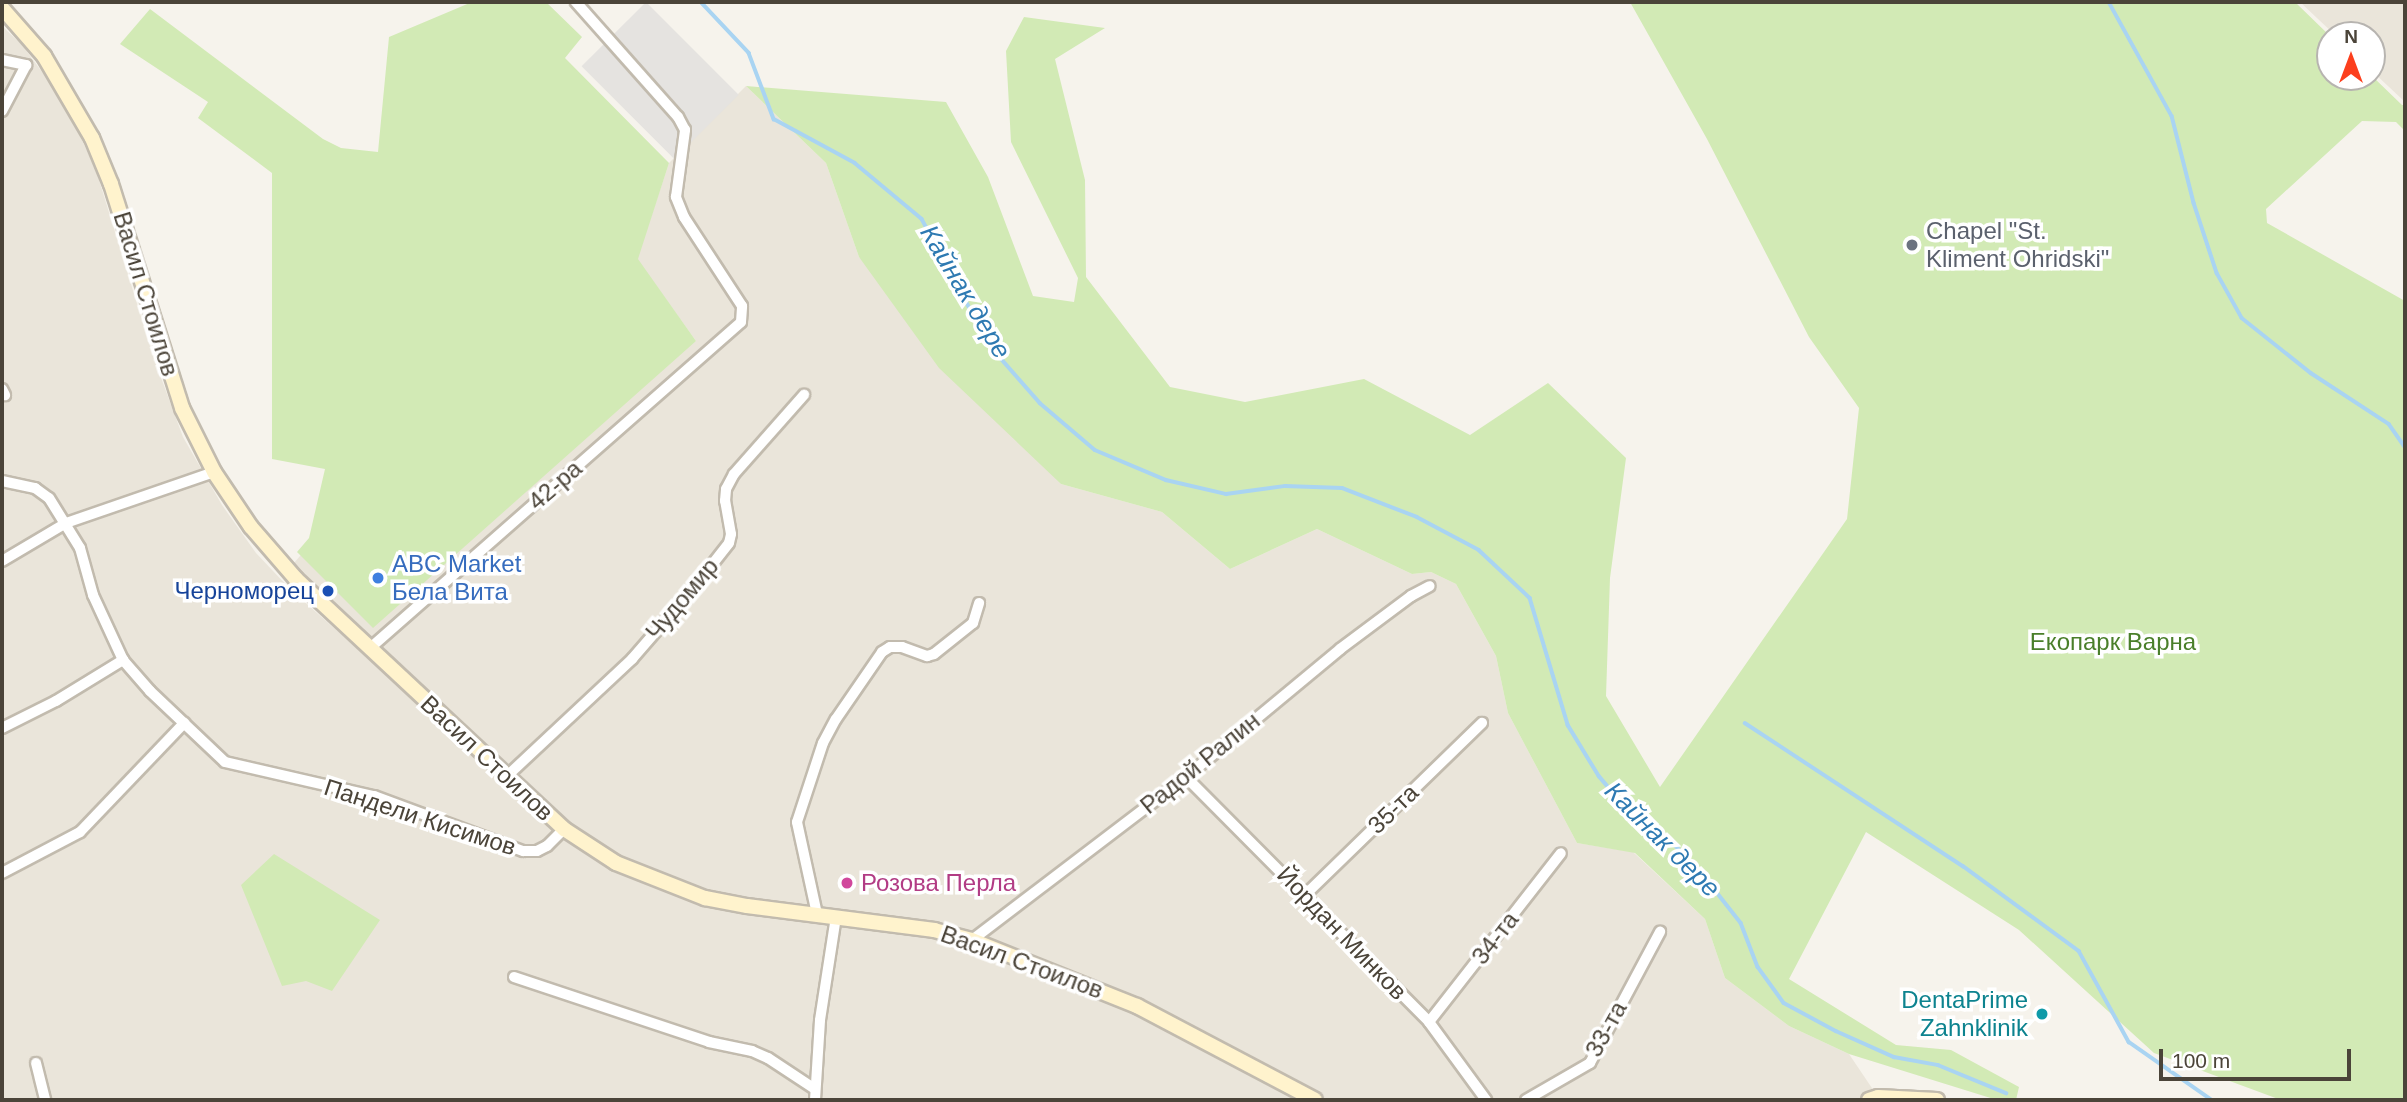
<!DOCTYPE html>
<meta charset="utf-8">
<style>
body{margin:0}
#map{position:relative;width:2407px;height:1102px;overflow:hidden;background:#f6f3ec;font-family:Helvetica,sans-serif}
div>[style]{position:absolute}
.residential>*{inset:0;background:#eae5da}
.green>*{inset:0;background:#d2eab5}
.parking>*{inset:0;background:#e5e3e0;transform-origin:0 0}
.stream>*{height:3.5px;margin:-1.75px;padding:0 1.75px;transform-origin:1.75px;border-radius:1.75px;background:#a9d4f2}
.roads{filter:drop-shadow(2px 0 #c2bbae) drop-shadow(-2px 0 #c2bbae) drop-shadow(0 2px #c2bbae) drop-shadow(0 -2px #c2bbae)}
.street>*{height:10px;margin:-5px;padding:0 5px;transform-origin:5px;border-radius:5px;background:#fff}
.secondary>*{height:14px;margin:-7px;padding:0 7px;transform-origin:7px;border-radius:7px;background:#fff3cd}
.dots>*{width:19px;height:19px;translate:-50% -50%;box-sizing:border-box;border:4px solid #fff;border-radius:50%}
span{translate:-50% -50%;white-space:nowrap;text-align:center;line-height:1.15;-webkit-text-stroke:7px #fff;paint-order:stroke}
.worship-label{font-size:24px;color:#5b616d}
.left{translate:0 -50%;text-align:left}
.street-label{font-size:24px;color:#4b4439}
.shop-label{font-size:24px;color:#366cbe}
.transit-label{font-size:24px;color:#164399}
.right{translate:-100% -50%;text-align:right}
.park-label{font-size:24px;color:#4a7f2a}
.hotel-label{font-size:24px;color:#b23c85}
.culture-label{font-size:24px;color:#0d838f}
.water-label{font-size:26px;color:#2e7ab2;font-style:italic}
.frame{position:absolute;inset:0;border:4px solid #4b4439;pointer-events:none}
.north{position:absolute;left:2316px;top:21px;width:70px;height:70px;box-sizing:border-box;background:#fff;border:2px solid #b7b4b0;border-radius:50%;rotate:0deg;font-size:19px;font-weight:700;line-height:28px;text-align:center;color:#4b4439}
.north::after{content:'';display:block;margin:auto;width:24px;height:32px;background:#fc3f1d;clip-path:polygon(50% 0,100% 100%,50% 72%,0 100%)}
.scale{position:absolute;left:2159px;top:1049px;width:192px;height:32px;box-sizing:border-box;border:4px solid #4b4439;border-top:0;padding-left:9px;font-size:21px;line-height:24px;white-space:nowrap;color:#4b4439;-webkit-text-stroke:5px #fff;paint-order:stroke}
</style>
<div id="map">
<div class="residential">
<div style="clip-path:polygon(2300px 2px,2405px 2px,2405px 102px,2372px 71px,2372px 35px,2335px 35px)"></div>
<div style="clip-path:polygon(2px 26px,22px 45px,63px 100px,96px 170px,153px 356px,183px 437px,222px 505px,256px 553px,290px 589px,352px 644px,358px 639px,288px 570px,312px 542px,696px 341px,637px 259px,669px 163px,746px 86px,826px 163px,859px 257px,1061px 484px,1162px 512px,1230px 569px,1317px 529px,1412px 574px,1431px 572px,1456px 584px,1496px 656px,1508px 713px,1577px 843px,1633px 852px,1705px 919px,1725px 978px,1789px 1026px,1849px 1054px,1878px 1097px,1937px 1100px,2px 1100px)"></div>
</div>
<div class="green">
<div style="clip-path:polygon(472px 2px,546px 2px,582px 37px,565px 58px,669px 163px,638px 259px,696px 341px,373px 628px,297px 552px,309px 538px,325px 469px,272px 459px,272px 173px,198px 118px,208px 102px,120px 44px,150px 9px,323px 139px,341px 148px,378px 152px,389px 37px)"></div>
<div style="clip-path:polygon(1630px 2px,2295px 2px,2330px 36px,2330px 77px,2372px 76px,2402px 105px,2405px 105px,2405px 131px,2396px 122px,2362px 121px,2266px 209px,2267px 223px,2405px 301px,2405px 1100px,2281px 1100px,2154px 1053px,2019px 930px,1866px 832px,1789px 979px,1896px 1045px,1951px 1050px,2019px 1087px,2016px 1100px,1997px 1100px,1849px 1054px,1789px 1026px,1725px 978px,1705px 919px,1635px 853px,1577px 843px,1508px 713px,1496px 656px,1456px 584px,1431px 572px,1412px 574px,1317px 529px,1230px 569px,1162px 512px,1061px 484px,939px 368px,859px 257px,826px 163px,746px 86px,946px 102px,988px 177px,1033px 296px,1074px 302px,1078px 278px,1011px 142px,1006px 51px,1024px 17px,1105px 28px,1055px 59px,1085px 180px,1086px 277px,1170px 387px,1245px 402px,1364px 379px,1470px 435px,1548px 383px,1626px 458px,1610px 578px,1606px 696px,1660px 787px,1847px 519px,1859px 408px,1809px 337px,1707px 139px)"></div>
<div style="clip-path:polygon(274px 854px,380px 920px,332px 991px,306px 981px,282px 986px,241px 885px)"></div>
</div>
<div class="parking">
<div style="left:646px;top:2px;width:131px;height:91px;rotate:45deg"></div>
</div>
<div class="stream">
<div style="left:701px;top:2px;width:70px;rotate:46.7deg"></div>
<div style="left:749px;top:53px;width:71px;rotate:69.3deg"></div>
<div style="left:774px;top:119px;width:92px;rotate:28.5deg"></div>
<div style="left:855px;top:163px;width:87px;rotate:39.9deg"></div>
<div style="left:922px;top:219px;width:144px;rotate:61.8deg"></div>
<div style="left:990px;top:346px;width:76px;rotate:48.7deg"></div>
<div style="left:1040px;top:403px;width:72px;rotate:40.5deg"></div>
<div style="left:1095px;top:450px;width:77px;rotate:22.9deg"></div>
<div style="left:1166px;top:480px;width:62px;rotate:13.1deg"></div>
<div style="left:1226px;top:494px;width:60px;rotate:-7.7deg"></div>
<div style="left:1285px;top:486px;width:57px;rotate:2deg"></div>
<div style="left:1342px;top:488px;width:80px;rotate:21.1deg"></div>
<div style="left:1417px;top:517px;width:70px;rotate:28deg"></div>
<div style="left:1479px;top:550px;width:70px;rotate:43.3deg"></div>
<div style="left:1530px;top:598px;width:133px;rotate:73.3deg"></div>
<div style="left:1568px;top:725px;width:60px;rotate:58.7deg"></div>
<div style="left:1599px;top:776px;width:42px;rotate:49.8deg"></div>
<div style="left:1626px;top:808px;width:60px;rotate:36.9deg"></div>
<div style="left:1674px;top:844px;width:50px;rotate:47.4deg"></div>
<div style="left:1708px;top:881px;width:53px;rotate:51.8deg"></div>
<div style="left:1741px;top:923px;width:47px;rotate:68.9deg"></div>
<div style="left:1758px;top:967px;width:44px;rotate:54.2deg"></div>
<div style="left:1784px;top:1003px;width:59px;rotate:28.3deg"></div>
<div style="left:1836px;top:1031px;width:64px;rotate:24.1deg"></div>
<div style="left:1894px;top:1057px;width:45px;rotate:10.3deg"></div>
<div style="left:1938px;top:1065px;width:74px;rotate:22.4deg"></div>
<div style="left:2109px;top:2px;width:130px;rotate:61.1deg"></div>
<div style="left:2172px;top:116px;width:90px;rotate:75.8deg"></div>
<div style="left:2194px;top:203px;width:74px;rotate:71.8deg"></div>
<div style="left:2217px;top:273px;width:51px;rotate:60.9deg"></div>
<div style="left:2242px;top:318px;width:88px;rotate:38.6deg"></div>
<div style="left:2311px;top:373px;width:93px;rotate:33.2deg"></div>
<div style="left:2389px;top:424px;width:28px;rotate:55deg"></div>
<div style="left:1745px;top:723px;width:261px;rotate:33.3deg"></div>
<div style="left:1963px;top:866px;width:144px;rotate:36.2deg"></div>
<div style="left:2079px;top:951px;width:104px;rotate:61.2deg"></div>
<div style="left:2129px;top:1042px;width:101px;rotate:34.9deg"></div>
</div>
<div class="roads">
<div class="street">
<div style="left:2px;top:60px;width:25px;rotate:12deg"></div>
<div style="left:2px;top:111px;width:52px;rotate:-62.4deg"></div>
<div style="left:2px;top:389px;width:7px;rotate:63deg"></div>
<div style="left:2px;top:481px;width:34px;rotate:12deg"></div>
<div style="left:35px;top:488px;width:17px;rotate:36deg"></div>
<div style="left:49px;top:498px;width:59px;rotate:58.2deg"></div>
<div style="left:80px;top:548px;width:49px;rotate:74.5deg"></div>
<div style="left:93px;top:595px;width:72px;rotate:65.2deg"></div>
<div style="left:123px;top:660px;width:41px;rotate:48.9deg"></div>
<div style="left:150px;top:691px;width:103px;rotate:43.4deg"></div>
<div style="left:225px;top:762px;width:153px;rotate:12.9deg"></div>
<div style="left:374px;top:796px;width:159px;rotate:20.3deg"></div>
<div style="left:523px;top:851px;width:14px"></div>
<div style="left:537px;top:851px;width:11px;rotate:-27deg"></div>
<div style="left:547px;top:846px;width:24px;rotate:-45deg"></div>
<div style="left:2px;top:561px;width:74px;rotate:-30.7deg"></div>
<div style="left:66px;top:523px;width:157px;rotate:-19deg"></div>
<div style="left:369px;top:649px;width:495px;rotate:-41.3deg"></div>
<div style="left:741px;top:322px;width:16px;rotate:-86deg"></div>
<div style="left:742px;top:306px;width:106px;rotate:-123.1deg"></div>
<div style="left:684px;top:217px;width:22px;rotate:-112deg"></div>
<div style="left:676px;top:197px;width:68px;rotate:-82.3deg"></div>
<div style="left:685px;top:130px;width:15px;rotate:-118deg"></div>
<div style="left:678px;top:117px;width:154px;rotate:-131.6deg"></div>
<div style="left:2px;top:728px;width:60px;rotate:-26.6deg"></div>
<div style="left:56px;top:701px;width:79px;rotate:-31.5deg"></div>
<div style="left:506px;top:777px;width:173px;rotate:-43.1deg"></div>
<div style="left:632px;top:659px;width:98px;rotate:-49.1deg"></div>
<div style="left:696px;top:585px;width:53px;rotate:-51.8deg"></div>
<div style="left:729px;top:543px;width:9px;rotate:-77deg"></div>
<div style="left:731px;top:534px;width:34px;rotate:-100deg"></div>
<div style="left:725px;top:501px;width:12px;rotate:-85deg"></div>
<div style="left:726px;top:489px;width:17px;rotate:-62deg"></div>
<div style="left:734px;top:474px;width:106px;rotate:-48.5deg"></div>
<div style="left:1186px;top:777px;width:345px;rotate:45.2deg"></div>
<div style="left:1429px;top:1022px;width:97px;rotate:53.8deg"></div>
<div style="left:2px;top:873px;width:88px;rotate:-27.7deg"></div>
<div style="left:80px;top:832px;width:151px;rotate:-46.3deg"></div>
<div style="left:1305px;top:895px;width:247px;rotate:-44.2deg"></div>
<div style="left:817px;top:914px;width:94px;rotate:-102.3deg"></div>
<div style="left:797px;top:822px;width:83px;rotate:-71.8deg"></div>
<div style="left:823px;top:743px;width:27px;rotate:-62deg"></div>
<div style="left:836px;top:719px;width:81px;rotate:-55.5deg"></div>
<div style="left:882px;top:652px;width:9px;rotate:-32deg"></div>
<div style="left:890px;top:647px;width:12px"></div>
<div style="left:902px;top:647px;width:27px;rotate:20deg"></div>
<div style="left:927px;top:656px;width:7px;rotate:-16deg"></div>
<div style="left:934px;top:654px;width:50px;rotate:-38.5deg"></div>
<div style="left:973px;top:623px;width:21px;rotate:-73deg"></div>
<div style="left:972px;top:940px;width:269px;rotate:-37.3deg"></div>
<div style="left:1186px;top:777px;width:200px;rotate:-39.7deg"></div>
<div style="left:1340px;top:649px;width:89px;rotate:-36.7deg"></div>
<div style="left:1411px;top:596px;width:21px;rotate:-28deg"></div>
<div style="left:514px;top:977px;width:206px;rotate:18.4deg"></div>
<div style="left:709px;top:1042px;width:44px;rotate:11.8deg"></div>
<div style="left:752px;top:1051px;width:17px;rotate:24deg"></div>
<div style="left:768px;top:1058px;width:56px;rotate:33.4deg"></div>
<div style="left:1429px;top:1022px;width:214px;rotate:-52deg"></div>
<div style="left:36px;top:1063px;width:38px;rotate:76deg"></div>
<div style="left:815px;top:1100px;width:80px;rotate:-86.4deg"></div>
<div style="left:820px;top:1020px;width:104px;rotate:-81.2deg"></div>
<div style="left:1526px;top:1100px;width:74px;rotate:-30deg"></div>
<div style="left:1590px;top:1063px;width:149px;rotate:-61.9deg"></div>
</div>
<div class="secondary">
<div style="left:2px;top:8px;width:64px;rotate:48.8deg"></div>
<div style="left:44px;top:56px;width:95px;rotate:59.7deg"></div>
<div style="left:92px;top:138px;width:50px;rotate:67.6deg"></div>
<div style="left:111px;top:184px;width:235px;rotate:72.4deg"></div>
<div style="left:182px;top:408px;width:72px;rotate:63.4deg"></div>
<div style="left:214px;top:472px;width:66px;rotate:56.1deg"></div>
<div style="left:251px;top:527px;width:69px;rotate:49.1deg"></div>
<div style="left:296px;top:579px;width:367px;rotate:43deg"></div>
<div style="left:564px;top:829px;width:62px;rotate:33.2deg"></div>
<div style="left:616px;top:863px;width:96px;rotate:21.5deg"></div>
<div style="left:705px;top:898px;width:43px;rotate:10.8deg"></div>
<div style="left:747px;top:906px;width:189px;rotate:7.3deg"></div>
<div style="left:934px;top:930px;width:39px;rotate:15deg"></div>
<div style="left:972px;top:940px;width:178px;rotate:21.8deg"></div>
<div style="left:1137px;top:1006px;width:201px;rotate:27.8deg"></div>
<div style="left:1869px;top:1100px;width:9px;rotate:-18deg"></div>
<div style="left:1878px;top:1097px;width:59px;rotate:2.9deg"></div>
</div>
</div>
<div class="dots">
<div style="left:1912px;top:245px;background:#6b7280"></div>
<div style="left:378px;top:578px;background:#3f7fe0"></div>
<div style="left:328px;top:591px;background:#1a4fb4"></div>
<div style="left:847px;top:883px;background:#d1479c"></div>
<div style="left:2042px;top:1014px;background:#0f9aa8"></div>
</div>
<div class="worship-label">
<span class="left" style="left:1926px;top:245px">Chapel "St.<br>Kliment Ohridski"</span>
</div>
<div class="street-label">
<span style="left:146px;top:294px;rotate:73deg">Васил Стоилов</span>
<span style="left:555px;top:485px;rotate:-41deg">42-ра</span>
<span style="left:682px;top:599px;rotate:-50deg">Чудомир</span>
<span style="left:487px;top:758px;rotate:43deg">Васил Стоилов</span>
<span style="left:1200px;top:763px;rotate:-39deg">Радой Ралин</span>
<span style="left:1393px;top:809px;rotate:-44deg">35-та</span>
<span style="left:420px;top:817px;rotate:18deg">Пандели Кисимов</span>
<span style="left:1342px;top:933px;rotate:46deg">Йордан Минков</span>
<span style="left:1495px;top:938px;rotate:-52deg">34-та</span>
<span style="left:1022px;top:962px;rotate:20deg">Васил Стоилов</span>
<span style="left:1606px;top:1029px;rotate:-61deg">33-та</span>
</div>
<div class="shop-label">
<span class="left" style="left:392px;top:578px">ABC Market<br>Бела Вита</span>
</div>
<div class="transit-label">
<span class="right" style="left:314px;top:591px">Черноморец</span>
</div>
<div class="park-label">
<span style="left:2113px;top:642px">Екопарк Варна</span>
</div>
<div class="hotel-label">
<span class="left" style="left:861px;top:883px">Розова Перла</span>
</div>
<div class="culture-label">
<span class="right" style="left:2028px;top:1014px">DentaPrime<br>Zahnklinik</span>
</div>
<div class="water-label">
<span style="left:965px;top:292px;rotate:59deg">Кайнак дере</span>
<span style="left:1662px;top:840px;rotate:45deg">Кайнак дере</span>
</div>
<div class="frame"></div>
<div class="north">N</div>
<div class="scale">100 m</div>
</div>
